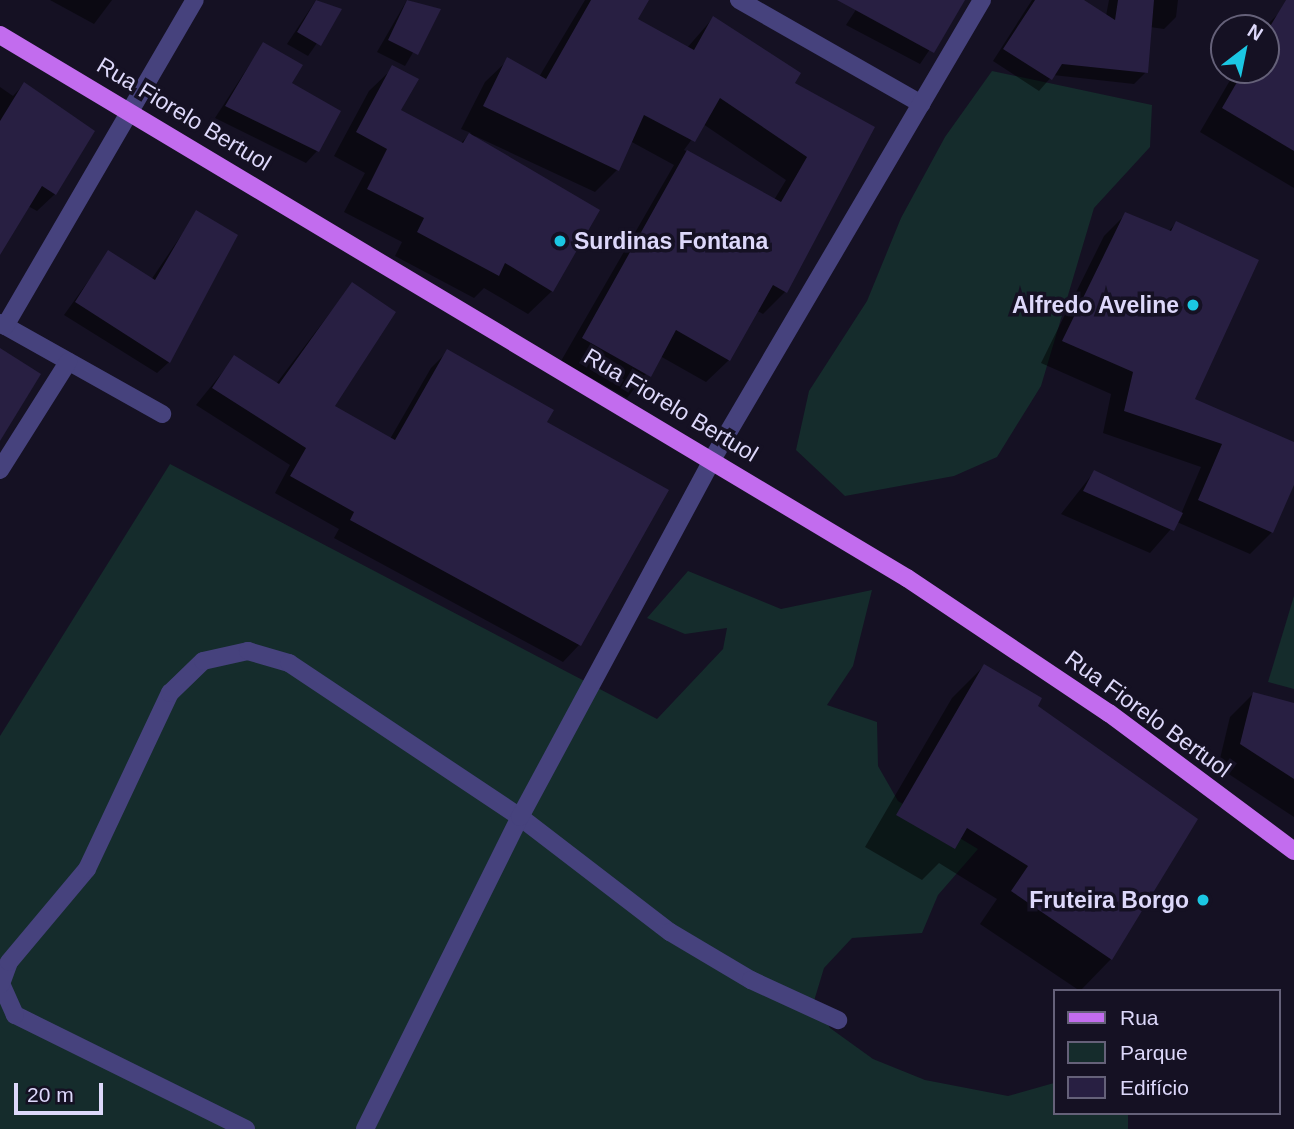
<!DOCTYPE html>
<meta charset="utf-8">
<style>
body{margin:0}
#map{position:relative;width:1294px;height:1129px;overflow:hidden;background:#151123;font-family:Helvetica,sans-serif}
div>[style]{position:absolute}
.green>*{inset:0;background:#152c2c}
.shadow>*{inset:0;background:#0007}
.building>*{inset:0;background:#281f42}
.minor>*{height:18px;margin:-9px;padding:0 9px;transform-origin:9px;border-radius:9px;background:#46427d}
.major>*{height:18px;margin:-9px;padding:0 9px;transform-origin:9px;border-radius:9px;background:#c26cee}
.dots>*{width:19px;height:19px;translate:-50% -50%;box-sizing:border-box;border:4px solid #151123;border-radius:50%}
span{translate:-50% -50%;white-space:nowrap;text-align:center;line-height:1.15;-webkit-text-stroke:7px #151123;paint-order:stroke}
.street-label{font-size:23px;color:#ddd8fa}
.poi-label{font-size:23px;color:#ddd8fa;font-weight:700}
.left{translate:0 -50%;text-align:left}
.right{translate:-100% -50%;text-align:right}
.legend{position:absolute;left:1053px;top:989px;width:228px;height:126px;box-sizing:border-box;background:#151123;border:2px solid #656179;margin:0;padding:9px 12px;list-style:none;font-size:21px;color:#ddd8fa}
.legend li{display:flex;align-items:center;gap:14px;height:35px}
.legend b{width:35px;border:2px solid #656179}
.north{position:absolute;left:1210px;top:14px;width:70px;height:70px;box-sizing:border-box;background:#151123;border:2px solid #656179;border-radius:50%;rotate:32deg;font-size:19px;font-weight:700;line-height:28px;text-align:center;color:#ddd8fa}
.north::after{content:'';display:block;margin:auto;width:24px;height:32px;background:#1bc7e3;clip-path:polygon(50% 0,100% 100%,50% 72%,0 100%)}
.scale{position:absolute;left:14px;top:1083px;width:89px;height:32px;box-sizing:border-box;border:4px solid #ddd8fa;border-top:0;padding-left:9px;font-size:21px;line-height:24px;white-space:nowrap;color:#ddd8fa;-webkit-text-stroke:5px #151123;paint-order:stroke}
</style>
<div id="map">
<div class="green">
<div style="clip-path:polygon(992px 71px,1152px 105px,1150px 147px,1094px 208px,1041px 386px,997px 457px,954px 476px,845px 496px,796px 450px,809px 391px,867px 301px,901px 218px,945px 137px)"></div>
<div style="clip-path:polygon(170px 464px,657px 719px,723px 649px,727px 628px,685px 634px,647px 618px,688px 571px,781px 609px,872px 590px,853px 666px,827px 705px,877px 722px,878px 766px,898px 801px,978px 849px,938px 895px,922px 933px,852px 938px,824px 968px,814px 1001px,830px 1028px,873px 1059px,925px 1080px,1008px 1096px,1054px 1083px,1054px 1113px,1128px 1113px,1128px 1129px,0 1129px,0 736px)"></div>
<div style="clip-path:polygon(1294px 596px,1294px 689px,1268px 682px)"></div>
</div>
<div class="shadow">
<div style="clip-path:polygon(50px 0,112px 0,94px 24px)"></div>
<div style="clip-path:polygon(316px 0,340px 10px,308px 56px,287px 44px)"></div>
<div style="clip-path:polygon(407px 0,438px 10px,405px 66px,377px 52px)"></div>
<div style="clip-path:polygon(evenodd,585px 0,630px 0,636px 20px,687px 48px,713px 18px,793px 84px,872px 127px,785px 292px,763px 314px,756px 310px,729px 360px,706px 382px,660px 356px,627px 398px,561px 361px,674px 165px,630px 141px,617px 170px,595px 192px,475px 136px,552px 291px,528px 314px,484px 288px,474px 298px,395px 256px,402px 242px,344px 212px,365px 173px,334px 156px,369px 91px,393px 68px,399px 111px,460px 144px,471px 133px,461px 129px,485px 82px,508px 60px,539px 77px,585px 0,703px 124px,786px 180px,774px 200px,684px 150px,703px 124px)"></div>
<div style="clip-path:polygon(851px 0,963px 0,920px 64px,846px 25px,859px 5px)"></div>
<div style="clip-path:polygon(1032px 0,1081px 0,1106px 16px,1109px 0,1178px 0,1176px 17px,1164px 29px,1150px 27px,1146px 72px,1134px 84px,1053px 75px,1039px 91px,993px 61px)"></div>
<div style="clip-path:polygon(1280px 12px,1294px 21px,1294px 188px,1200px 132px,1236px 70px,1266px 70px,1264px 28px)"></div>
<div style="clip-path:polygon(263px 44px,290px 84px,317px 151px,306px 163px,215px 118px)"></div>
<div style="clip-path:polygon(24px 84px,55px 194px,37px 211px,28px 206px,0 251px,0 87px,13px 96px)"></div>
<div style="clip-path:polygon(197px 212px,169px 362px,157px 373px,64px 315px,109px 252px,151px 280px)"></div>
<div style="clip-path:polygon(1126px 214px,1168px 232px,1176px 223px,1193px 400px,1294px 444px,1294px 481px,1272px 532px,1250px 554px,1177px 522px,1150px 553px,1061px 514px,1094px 472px,1181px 514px,1201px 467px,1103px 433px,1111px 394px,1041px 363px,1104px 236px)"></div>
<div style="clip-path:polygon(352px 284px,332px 406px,390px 439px,431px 368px,448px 351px,545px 422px,579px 645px,563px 662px,334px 538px,339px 529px,275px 493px,290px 465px,196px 405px,234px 358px,276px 384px)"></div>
<div style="clip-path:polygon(984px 666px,1035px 706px,1111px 959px,1080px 991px,980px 924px,997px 899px,939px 863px,922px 880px,865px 847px,952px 698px)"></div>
<div style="clip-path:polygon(1253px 694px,1294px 705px,1294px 817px,1218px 767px,1230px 717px)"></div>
</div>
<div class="building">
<div style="clip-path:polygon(316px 0,342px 9px,321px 46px,297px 32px)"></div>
<div style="clip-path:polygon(407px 0,441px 9px,418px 55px,388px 40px)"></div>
<div style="clip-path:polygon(591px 0,649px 0,638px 19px,694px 50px,713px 16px,801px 73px,795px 83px,875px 127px,787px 293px,773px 285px,730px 361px,676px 330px,651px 377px,582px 338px,687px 150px,781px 202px,807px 157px,720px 98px,695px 142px,644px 115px,619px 171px,483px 106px,507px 57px,546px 79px)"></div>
<div style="clip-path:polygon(837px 0,965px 0,934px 53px)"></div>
<div style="clip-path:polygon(1035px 0,1084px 0,1115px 20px,1118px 0,1154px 0,1148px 73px,1062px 64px,1052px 80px,1003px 49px)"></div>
<div style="clip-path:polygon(1286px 0,1294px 0,1294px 151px,1222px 108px,1244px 70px,1266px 70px,1266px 33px)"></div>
<div style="clip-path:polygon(263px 42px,303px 65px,292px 83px,341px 111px,319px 152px,225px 106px)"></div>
<div style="clip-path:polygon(392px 65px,419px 79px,401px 110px,463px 143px,469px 133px,600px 210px,553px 292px,505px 263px,499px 276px,417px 232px,424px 218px,367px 189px,387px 149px,356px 132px)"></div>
<div style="clip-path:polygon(24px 82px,95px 131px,56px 195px,42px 186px,0 255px,0 121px)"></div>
<div style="clip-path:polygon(196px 210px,238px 235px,170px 363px,75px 302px,108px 250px,155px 280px)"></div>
<div style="clip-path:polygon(1125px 212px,1171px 231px,1176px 221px,1259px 260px,1195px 399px,1294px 442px,1294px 485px,1273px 533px,1198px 500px,1222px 444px,1124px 411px,1133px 372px,1062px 341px)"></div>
<div style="clip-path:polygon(352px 282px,396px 312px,335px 406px,395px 440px,447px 349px,554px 410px,547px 422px,669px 490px,581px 646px,350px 520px,354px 512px,290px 476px,306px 448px,212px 388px,234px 355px,279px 384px)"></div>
<div style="clip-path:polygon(0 348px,41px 374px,0 441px)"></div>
<div style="clip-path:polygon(1094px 470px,1183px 513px,1174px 531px,1083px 491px)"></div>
<div style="clip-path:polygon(984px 664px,1042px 698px,1038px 706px,1198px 819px,1112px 960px,1011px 891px,1028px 866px,967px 828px,955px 849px,896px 815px)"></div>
<div style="clip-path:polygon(1253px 692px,1294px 703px,1294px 779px,1240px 744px)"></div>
</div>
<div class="minor">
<div style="left:739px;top:0;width:210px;rotate:29.7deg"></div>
<div style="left:0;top:323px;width:186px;rotate:29.3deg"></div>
<div style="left:5px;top:326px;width:377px;rotate:-59.8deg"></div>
<div style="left:0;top:470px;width:128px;rotate:-57.8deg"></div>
<div style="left:246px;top:1129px;width:258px;rotate:-153.7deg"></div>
<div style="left:15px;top:1015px;width:34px;rotate:-114deg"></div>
<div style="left:1px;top:984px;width:23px;rotate:-70deg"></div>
<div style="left:9px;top:962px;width:121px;rotate:-50deg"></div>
<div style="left:87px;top:869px;width:195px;rotate:-64.8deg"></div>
<div style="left:170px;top:693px;width:46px;rotate:-44.1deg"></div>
<div style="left:203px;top:661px;width:46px;rotate:-12.5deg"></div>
<div style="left:248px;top:651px;width:43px;rotate:16.3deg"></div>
<div style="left:289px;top:663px;width:278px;rotate:33.7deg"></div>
<div style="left:520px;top:817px;width:189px;rotate:37.5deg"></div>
<div style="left:670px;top:932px;width:94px;rotate:30.7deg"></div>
<div style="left:751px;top:980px;width:96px;rotate:24.7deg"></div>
<div style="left:365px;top:1129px;width:348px;rotate:-63.6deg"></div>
<div style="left:520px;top:817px;width:408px;rotate:-61.7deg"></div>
<div style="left:713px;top:458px;width:531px;rotate:-59.57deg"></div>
</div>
<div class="major">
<div style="left:0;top:35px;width:1057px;rotate:30.91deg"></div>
<div style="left:907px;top:578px;width:243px;rotate:33.8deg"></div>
<div style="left:1109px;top:713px;width:231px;rotate:36.7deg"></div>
</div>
<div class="dots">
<div style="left:560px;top:241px;background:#1bc7e3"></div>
<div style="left:1193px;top:305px;background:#1bc7e3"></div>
<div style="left:1203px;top:900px;background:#1bc7e3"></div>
</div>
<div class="street-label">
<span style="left:184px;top:114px;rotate:31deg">Rua Fiorelo Bertuol</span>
<span style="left:671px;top:405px;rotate:31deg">Rua Fiorelo Bertuol</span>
<span style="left:1148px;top:714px;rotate:36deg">Rua Fiorelo Bertuol</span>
</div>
<div class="poi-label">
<span class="left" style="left:574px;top:241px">Surdinas Fontana</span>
<span class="right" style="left:1179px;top:305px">Alfredo Aveline</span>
<span class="right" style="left:1189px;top:900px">Fruteira Borgo</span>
</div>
<ul class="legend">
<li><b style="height:9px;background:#c26cee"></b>Rua</li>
<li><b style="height:19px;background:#152c2c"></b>Parque</li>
<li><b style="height:19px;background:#281f42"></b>Edifício</li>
</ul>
<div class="north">N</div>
<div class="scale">20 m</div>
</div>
